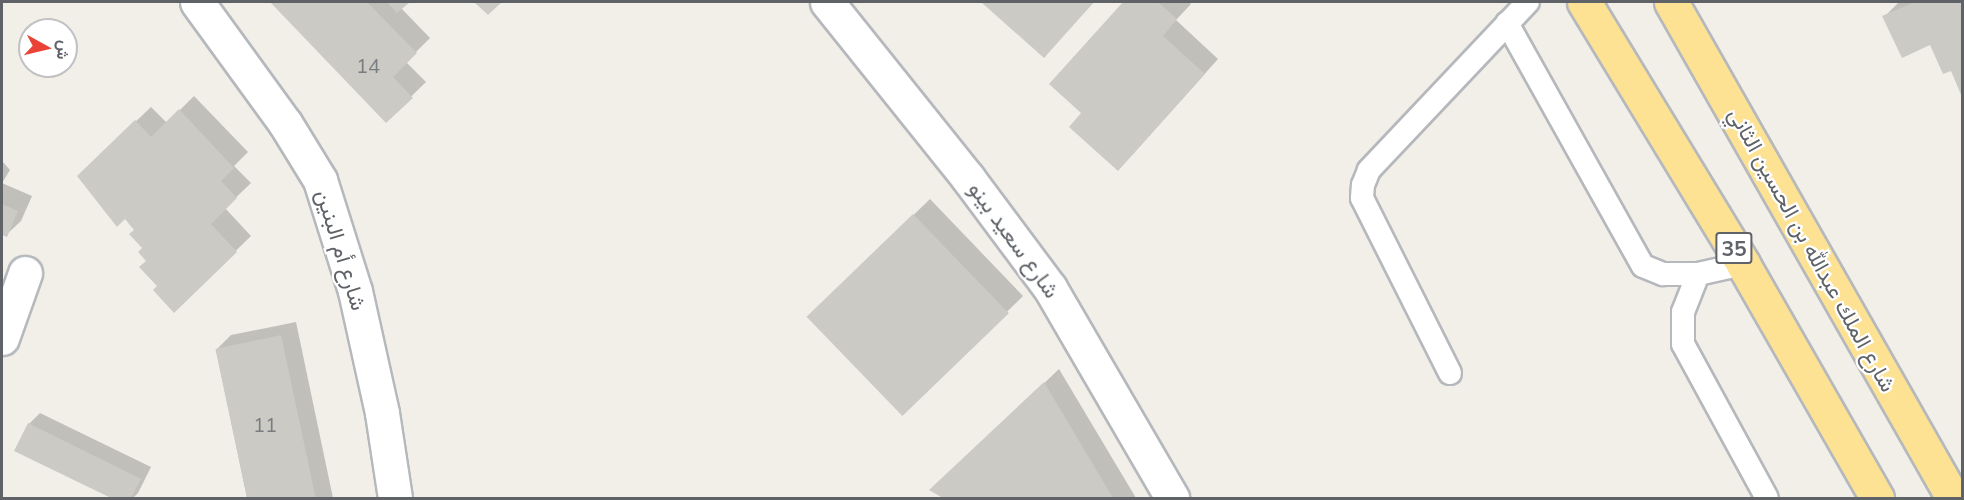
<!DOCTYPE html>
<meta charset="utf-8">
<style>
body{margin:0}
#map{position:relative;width:1964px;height:500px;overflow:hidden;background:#f1efe8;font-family:Mulish,Vazirmatn,sans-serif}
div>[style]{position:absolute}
.shadow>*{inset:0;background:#0003}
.building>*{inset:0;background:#cccac5;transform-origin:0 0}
.roads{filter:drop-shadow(2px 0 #b5b8bc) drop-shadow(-2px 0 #b5b8bc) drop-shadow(0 2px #b5b8bc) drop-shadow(0 -2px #b5b8bc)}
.lane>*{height:22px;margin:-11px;padding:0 11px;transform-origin:11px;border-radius:11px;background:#fff}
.street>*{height:33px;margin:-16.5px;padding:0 16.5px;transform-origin:16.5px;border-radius:16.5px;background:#fff}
.highway>*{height:33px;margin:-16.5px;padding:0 16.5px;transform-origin:16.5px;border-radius:16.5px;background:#fde293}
span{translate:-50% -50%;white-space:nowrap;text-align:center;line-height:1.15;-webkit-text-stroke:4.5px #fff;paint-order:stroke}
.number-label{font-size:20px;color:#7a7d7f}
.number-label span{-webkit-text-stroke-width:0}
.shield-label span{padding:2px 4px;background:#fff;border:2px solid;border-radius:4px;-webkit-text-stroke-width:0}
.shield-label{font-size:21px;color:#5f6368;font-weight:700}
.street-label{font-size:22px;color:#5f6368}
.frame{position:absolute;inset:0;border:3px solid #5f6368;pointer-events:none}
.north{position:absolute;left:18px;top:18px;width:60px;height:60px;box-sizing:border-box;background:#fff;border:2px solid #bfc1c3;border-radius:50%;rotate:98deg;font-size:16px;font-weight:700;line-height:24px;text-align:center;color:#5f6368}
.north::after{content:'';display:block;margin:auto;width:21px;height:27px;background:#ea4335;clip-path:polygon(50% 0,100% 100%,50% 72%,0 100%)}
</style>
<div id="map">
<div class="shadow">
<div style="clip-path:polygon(272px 2px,408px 2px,401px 8px,430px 38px,406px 62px,426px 82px,386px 121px)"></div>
<div style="clip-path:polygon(983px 2px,1094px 2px,1044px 56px)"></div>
<div style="clip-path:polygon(1125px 2px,1189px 2px,1191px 4px,1176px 20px,1218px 59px,1132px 155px,1051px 84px)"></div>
<div style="clip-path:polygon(1899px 2px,1962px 2px,1962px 93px,1951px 69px,1930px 43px,1884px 17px)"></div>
<div style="clip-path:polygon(194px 96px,248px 152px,234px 166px,251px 183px,225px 208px,251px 236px,174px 311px,159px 286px,136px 229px,93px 162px,151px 107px,167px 123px)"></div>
<div style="clip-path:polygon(2px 161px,10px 170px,2px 183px,32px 196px,21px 221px,6px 235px,2px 233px)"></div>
<div style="clip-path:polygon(930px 199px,1023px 296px,903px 414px,826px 300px)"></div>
<div style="clip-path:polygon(296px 322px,333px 498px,247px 498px,216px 350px,231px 335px)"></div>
<div style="clip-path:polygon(1059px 369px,1136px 498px,945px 498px,932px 490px)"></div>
<div style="clip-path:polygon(40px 413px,151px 467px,138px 493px,133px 498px,114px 498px,16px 451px,29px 424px)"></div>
</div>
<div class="building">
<div style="clip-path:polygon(270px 2px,367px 2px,417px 53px,393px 77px,413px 98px,386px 123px)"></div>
<div style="clip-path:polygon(387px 2px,410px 2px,397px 13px)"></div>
<div style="clip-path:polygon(474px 2px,502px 2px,488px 15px)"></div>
<div style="clip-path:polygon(981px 2px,1094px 2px,1044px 58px)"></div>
<div style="clip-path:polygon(1123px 2px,1158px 2px,1177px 19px,1163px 36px,1205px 74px,1118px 171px,1069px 127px,1081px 113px,1049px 84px)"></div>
<div style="clip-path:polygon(1915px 2px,1962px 2px,1962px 97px,1951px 71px,1943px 74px,1930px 45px,1902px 58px,1882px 16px)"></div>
<div style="clip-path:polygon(179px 109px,234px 168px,221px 181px,237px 198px,211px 224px,237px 252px,174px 313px,153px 290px,157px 286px,139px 267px,146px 261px,138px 252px,142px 248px,129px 234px,134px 230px,125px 219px,117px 227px,77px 176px,135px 120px,151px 137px)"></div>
<div style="clip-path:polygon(2px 204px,18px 211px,7px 237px,2px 235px)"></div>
<div style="left:913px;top:214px;width:138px;height:148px;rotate:46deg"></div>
<div style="left:281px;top:335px;width:167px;height:67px;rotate:78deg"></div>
<div style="clip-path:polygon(1044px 382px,1113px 498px,943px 498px,929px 490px)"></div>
<div style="clip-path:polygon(28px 423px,141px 479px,131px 498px,111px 498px,14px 451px)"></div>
</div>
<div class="roads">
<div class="lane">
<div style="left:1507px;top:23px;width:278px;rotate:60.8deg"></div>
<div style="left:1643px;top:266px;width:22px;rotate:22deg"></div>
<div style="left:1663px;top:274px;width:35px"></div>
<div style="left:1698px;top:274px;width:46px;rotate:-12.5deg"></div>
<div style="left:1698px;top:274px;width:41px;rotate:111.5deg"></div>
<div style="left:1683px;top:312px;width:32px;rotate:90deg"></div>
<div style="left:1683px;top:344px;width:175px;rotate:61.4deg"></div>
<div style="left:1450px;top:373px;width:196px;rotate:-116.7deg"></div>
<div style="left:1362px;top:198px;width:13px;rotate:-86deg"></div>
<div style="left:1363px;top:185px;width:16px;rotate:-68deg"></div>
<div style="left:1369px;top:170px;width:231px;rotate:-46.6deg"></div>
</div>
<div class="street">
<div style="left:197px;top:2px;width:150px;rotate:54deg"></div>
<div style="left:285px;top:123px;width:67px;rotate:58.4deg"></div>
<div style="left:320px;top:180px;width:116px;rotate:72.5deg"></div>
<div style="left:355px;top:291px;width:125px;rotate:77.5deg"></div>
<div style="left:382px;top:413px;width:86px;rotate:81.3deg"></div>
<div style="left:827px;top:2px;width:226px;rotate:51.3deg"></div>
<div style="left:968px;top:178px;width:137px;rotate:53.3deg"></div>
<div style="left:1050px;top:288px;width:243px;rotate:59.8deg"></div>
<div style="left:2px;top:338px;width:69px;rotate:-70.5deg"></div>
</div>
<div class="highway">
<div style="left:1584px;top:2px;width:306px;rotate:58.7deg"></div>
<div style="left:1743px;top:264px;width:270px;rotate:60.2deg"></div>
<div style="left:1671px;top:2px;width:571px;rotate:60.38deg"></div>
</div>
</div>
<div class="number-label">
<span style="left:368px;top:65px">14</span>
<span style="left:265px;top:424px">11</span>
</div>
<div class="shield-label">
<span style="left:1734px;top:248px">35</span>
</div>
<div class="street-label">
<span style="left:1014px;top:240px;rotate:54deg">شارع سعيد بينو</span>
<span style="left:341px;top:250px;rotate:73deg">شارع أم البنين</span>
<span style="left:1812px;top:250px;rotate:61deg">شارع الملك عبدالله بن الحسين الثاني</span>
</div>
<div class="frame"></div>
<div class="north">ش</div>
</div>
